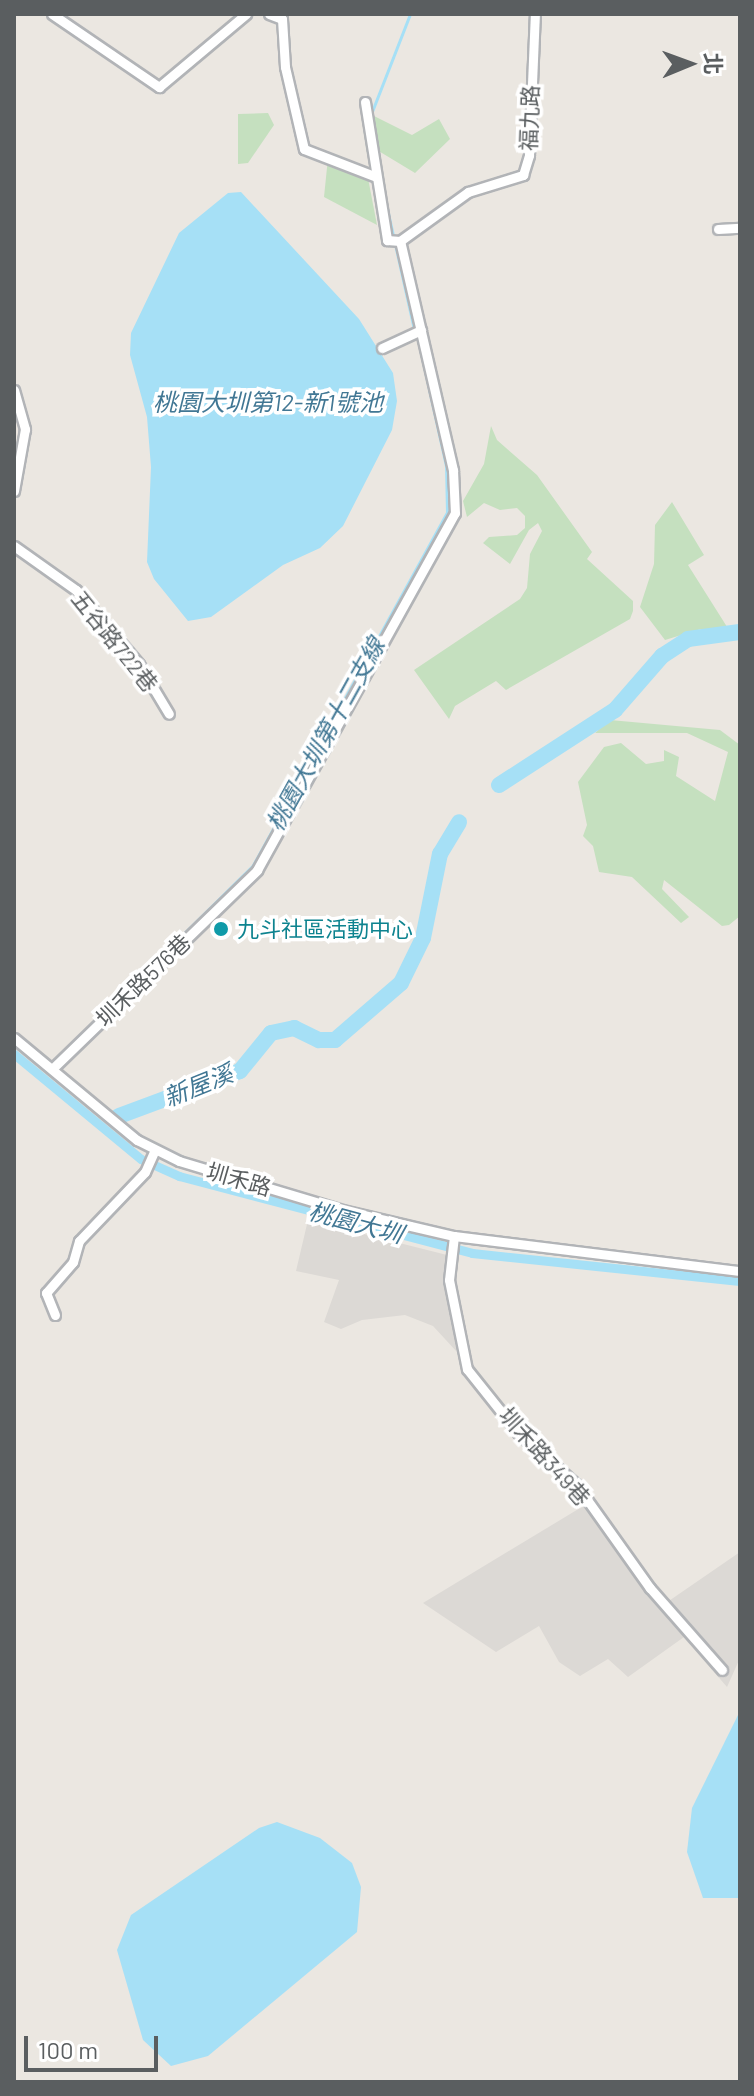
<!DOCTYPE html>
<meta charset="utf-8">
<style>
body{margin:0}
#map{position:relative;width:754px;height:2096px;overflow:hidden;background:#ebe7e1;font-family:Barlow,"Noto Sans TC",sans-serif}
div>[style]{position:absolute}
.industrial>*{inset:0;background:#dcd9d5}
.green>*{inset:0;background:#c5e0bf}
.water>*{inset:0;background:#a6e0f6}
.stream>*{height:3px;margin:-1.5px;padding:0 1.5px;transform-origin:1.5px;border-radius:1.5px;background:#a6e0f6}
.canal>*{height:9px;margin:-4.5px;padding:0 4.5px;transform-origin:4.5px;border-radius:4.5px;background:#a6e0f6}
.river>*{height:16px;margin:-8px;padding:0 8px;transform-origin:8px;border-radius:8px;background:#a6e0f6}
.roads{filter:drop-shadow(2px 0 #b2b4b7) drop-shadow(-2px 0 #b2b4b7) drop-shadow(0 2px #b2b4b7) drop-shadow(0 -2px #b2b4b7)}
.minor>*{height:9px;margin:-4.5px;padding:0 4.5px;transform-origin:4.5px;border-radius:4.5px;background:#fff}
.dots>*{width:22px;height:22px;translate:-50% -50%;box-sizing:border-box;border:4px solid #fff;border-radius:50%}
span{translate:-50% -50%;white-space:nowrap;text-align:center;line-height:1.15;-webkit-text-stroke:7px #fff;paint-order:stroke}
.street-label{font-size:22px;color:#5a5e60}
.culture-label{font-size:22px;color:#0d838f}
.left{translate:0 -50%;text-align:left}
.water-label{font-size:24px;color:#417794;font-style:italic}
.frame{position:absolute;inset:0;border:16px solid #5a5e60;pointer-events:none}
.north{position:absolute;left:650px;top:24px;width:80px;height:80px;-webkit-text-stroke:6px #fff;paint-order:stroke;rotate:89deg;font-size:22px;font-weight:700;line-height:32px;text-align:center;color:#5a5e60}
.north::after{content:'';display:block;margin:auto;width:28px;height:36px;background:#5a5e60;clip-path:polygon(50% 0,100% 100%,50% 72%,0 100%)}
.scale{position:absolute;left:24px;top:2036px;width:134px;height:36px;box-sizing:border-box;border:4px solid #5a5e60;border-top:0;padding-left:10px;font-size:24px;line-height:28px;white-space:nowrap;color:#5a5e60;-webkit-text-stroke:6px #fff;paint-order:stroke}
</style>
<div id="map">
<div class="industrial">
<div style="clip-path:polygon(308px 1220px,447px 1255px,447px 1295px,457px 1352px,433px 1326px,405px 1315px,362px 1320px,341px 1329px,324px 1322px,339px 1280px,296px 1271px)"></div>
<div style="clip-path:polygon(585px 1505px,663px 1605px,740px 1552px,740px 1658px,727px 1687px,684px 1637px,628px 1677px,608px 1659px,580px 1676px,559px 1662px,539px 1626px,496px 1652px,423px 1603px)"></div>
</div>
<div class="green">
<div style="clip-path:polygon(268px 113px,274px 125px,248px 163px,238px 164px,238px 114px)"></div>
<div style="clip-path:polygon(374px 116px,412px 135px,439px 119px,450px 139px,415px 173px,377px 150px)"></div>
<div style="clip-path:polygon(328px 158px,367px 173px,377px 225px,324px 197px)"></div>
<div style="clip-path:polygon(491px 426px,497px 440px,537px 475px,592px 552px,587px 559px,633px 601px,633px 611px,630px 619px,506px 690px,496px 681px,455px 706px,449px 719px,414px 670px,520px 599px,527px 588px,530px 554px,542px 531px,538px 523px,529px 530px,510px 564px,483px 543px,489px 537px,517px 535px,525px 528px,525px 516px,517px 508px,500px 510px,484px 503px,467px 517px,463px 501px,484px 464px)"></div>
<div style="clip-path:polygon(672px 502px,704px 555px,688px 565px,729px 630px,701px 629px,665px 640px,640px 607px,654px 564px,655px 525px)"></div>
<div style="clip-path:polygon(610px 720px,720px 730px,740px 745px,740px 916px,729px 925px,722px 926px,664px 880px,662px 889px,689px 917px,681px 923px,632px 877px,599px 872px,593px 846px,583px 836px,587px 825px,578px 782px,604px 747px,621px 743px,646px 764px,664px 761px,664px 750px,679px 757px,676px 776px,715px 801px,728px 752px,687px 733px,595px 733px)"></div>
</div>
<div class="water">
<div style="clip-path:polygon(241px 192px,359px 319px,393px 373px,397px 401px,392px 430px,343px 526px,320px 548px,283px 565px,211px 617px,188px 621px,154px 579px,147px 562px,151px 467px,147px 417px,130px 355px,131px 333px,179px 233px,228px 193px)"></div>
<div style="clip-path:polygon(740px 1711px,740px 1898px,703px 1898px,687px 1852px,692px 1808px)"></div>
<div style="clip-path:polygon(277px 1822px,320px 1838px,352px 1863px,361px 1887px,357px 1932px,208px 2056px,171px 2066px,143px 2040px,117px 1950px,131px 1915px,259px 1828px)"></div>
</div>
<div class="stream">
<div style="left:371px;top:114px;width:107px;rotate:-68.7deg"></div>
<div style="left:386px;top:204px;width:128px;rotate:77.4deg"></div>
<div style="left:92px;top:1024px;width:226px;rotate:-44.6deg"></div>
<div style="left:253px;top:865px;width:403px;rotate:-61.2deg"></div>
<div style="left:447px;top:512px;width:46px;rotate:-91.2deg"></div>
<div style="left:446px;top:466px;width:129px;rotate:-102.5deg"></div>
</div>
<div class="canal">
<div style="left:14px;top:1054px;width:165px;rotate:39.6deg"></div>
<div style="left:141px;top:1159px;width:42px;rotate:24.1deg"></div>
<div style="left:179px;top:1176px;width:303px;rotate:14.7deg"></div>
<div style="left:472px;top:1253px;width:269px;rotate:6deg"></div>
</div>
<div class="river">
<div style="left:499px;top:785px;width:138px;rotate:-32.9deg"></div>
<div style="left:615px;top:710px;width:72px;rotate:-49deg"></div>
<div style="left:662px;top:656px;width:31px;rotate:-33deg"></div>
<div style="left:688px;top:639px;width:52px;rotate:-7.7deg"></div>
<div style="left:119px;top:1116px;width:129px;rotate:-20.4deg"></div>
<div style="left:240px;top:1071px;width:49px;rotate:-50.8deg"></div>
<div style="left:271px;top:1033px;width:24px;rotate:-12deg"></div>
<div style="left:294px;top:1028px;width:28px;rotate:26deg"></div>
<div style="left:319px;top:1040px;width:16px"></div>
<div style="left:335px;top:1040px;width:87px;rotate:-40.8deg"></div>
<div style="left:401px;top:983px;width:50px;rotate:-63.9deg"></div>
<div style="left:423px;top:938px;width:86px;rotate:-78.6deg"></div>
<div style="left:440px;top:854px;width:37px;rotate:-59deg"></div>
</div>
<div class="roads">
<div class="minor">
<div style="left:52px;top:14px;width:130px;rotate:34.3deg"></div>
<div style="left:159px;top:87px;width:114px;rotate:-40deg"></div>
<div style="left:269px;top:14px;width:14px;rotate:21deg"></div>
<div style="left:282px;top:19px;width:48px;rotate:86.4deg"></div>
<div style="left:285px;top:67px;width:84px;rotate:77deg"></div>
<div style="left:304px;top:149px;width:75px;rotate:21.1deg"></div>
<div style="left:365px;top:102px;width:140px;rotate:80.9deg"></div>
<div style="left:387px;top:240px;width:13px;rotate:4deg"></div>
<div style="left:718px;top:229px;width:22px;rotate:-3deg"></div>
<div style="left:400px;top:241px;width:84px;rotate:-35.8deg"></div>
<div style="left:468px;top:192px;width:58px;rotate:-17.2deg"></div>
<div style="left:523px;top:175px;width:21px;rotate:-73deg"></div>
<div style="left:529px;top:155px;width:141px;rotate:-87.6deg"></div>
<div style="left:382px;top:348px;width:43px;rotate:-24.8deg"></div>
<div style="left:14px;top:390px;width:41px;rotate:74.2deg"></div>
<div style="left:25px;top:429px;width:63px;rotate:100.1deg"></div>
<div style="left:14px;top:546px;width:76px;rotate:35.4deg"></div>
<div style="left:76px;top:590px;width:97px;rotate:49.6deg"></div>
<div style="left:139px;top:664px;width:58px;rotate:59deg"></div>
<div style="left:14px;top:1038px;width:160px;rotate:39.7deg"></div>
<div style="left:137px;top:1140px;width:47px;rotate:26.6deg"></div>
<div style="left:179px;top:1161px;width:170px;rotate:16.7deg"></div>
<div style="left:342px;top:1210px;width:115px;rotate:13.1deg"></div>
<div style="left:454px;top:1236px;width:288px;rotate:7deg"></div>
<div style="left:52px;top:1069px;width:286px;rotate:-44.1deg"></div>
<div style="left:257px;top:870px;width:408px;rotate:-61deg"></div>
<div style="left:455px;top:513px;width:43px;rotate:-92.7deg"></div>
<div style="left:453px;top:470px;width:235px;rotate:-103deg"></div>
<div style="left:454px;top:1236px;width:44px;rotate:96.5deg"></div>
<div style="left:449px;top:1280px;width:91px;rotate:78.6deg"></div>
<div style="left:467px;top:1369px;width:82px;rotate:51.4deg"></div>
<div style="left:518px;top:1433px;width:77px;rotate:41.3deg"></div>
<div style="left:576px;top:1484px;width:128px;rotate:54.6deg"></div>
<div style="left:650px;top:1588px;width:109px;rotate:48.7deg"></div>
<div style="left:55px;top:1315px;width:24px;rotate:-112deg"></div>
<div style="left:46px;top:1293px;width:41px;rotate:-48.9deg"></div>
<div style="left:73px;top:1262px;width:22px;rotate:-74deg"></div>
<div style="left:79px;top:1241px;width:95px;rotate:-46.3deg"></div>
<div style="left:145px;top:1172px;width:22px;rotate:-66deg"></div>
</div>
</div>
<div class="dots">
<div style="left:221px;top:929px;background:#0f9aa8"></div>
</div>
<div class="street-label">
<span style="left:529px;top:118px;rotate:-88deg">福九路</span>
<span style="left:115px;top:641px;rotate:51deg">五谷路722巷</span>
<span style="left:143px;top:980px;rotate:-44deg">圳禾路576巷</span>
<span style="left:239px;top:1179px;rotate:16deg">圳禾路</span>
<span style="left:545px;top:1456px;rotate:48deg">圳禾路349巷</span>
</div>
<div class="culture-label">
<span class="left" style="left:237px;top:929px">九斗社區活動中心</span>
</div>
<div class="water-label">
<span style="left:268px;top:402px">桃園大圳第12-新1號池</span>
<span style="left:325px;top:734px;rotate:-61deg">桃園大圳第十二支線</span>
<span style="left:198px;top:1085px;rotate:-22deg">新屋溪</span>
<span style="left:356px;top:1222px;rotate:15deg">桃園大圳</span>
</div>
<div class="frame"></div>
<div class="north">北</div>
<div class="scale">100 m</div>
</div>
